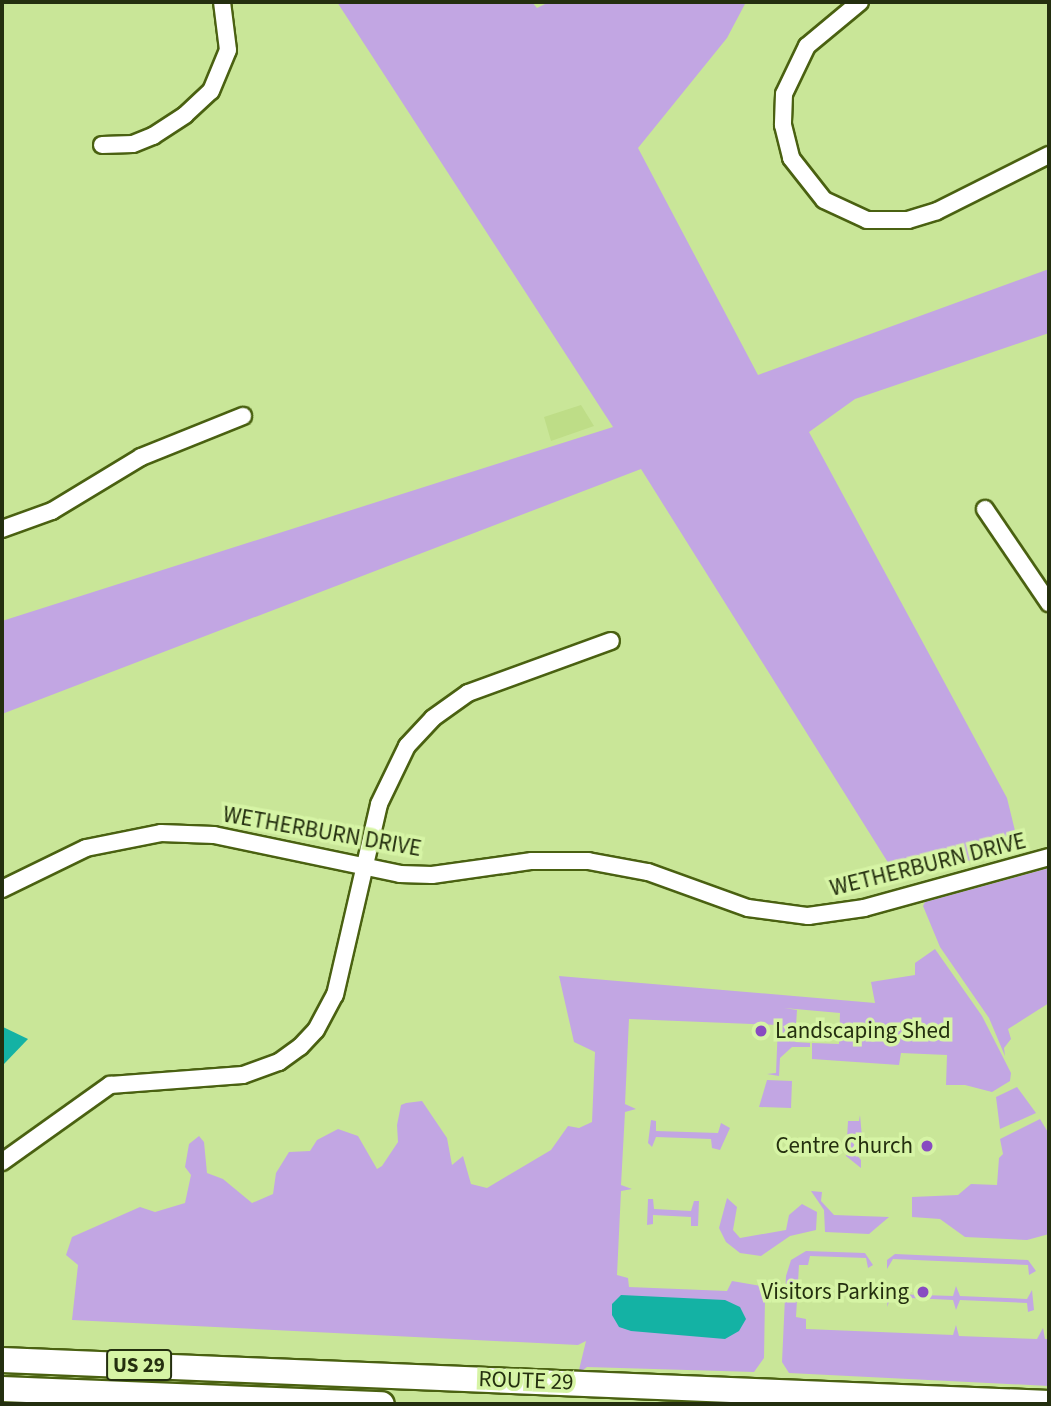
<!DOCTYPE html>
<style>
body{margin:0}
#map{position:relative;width:1051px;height:1406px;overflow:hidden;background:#c9e698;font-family:"Source Sans 3",sans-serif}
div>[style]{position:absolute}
.built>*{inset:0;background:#bedd87}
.green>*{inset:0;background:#c2a6e3}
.water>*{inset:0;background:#14b2a4}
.roads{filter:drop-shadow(2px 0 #4a6111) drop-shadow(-2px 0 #4a6111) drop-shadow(0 2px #4a6111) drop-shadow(0 -2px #4a6111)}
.minor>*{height:16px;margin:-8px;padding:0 8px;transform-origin:8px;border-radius:8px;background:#fff}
.primary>*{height:24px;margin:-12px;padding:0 12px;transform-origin:12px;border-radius:12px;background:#fff}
.dots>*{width:19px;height:19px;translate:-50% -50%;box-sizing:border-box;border:4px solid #d6f4a5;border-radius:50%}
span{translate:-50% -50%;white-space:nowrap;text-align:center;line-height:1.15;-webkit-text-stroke:7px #d6f4a5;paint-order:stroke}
.shield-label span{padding:2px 5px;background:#d6f4a5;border:2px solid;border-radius:5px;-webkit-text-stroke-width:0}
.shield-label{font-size:21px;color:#242f0f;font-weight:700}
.street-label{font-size:23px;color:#242f0f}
.poi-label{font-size:23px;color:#242f0f}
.left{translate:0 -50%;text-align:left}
.right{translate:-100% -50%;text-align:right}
.frame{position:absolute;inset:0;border:4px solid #242f0f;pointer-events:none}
</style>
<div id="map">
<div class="built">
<div style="clip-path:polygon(581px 405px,594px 426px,551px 441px,544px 417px)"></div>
</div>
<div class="green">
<div style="clip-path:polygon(337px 2px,532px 2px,537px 8px,549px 2px,746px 2px,727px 38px,638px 148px,758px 375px,1049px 269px,1049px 333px,855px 399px,809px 432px,1007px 798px,1019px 847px,899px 880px,641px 469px,2px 714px,2px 621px,613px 427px)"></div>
<div style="clip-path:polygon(1049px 868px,1049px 1003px,1008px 1029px,1011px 1039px,1004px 1048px,1005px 1056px,989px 1018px,940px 947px,923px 906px,925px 902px)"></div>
<div style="clip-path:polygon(935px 949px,982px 1016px,1011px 1073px,1010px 1081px,992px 1092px,965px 1085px,946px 1085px,947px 1055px,901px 1053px,899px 1065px,812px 1059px,812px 1043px,839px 1044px,840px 1013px,784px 1008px,797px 1010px,795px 1042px,810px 1043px,810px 1047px,792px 1047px,780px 1058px,779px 1076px,767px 1074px,776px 1073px,778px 1025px,629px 1019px,625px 1104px,636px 1109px,625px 1112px,621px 1185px,632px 1189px,621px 1191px,617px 1275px,628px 1278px,629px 1287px,727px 1291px,732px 1281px,761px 1286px,765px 1297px,764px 1358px,754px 1372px,587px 1367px,578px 1374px,586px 1341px,578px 1345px,72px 1320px,78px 1265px,66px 1255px,72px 1237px,140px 1207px,155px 1212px,185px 1203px,191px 1175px,185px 1167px,189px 1144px,199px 1136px,204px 1142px,207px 1173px,223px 1179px,252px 1203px,273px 1194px,276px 1173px,289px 1152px,310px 1151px,317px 1140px,338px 1129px,358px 1136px,377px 1169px,382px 1166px,398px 1142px,397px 1125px,401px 1105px,406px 1103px,422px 1101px,447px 1138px,452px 1165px,463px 1156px,471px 1184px,487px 1188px,551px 1150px,568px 1126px,579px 1128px,592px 1122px,595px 1052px,574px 1042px,559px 976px,875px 1003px,871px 982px,915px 975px,915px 963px)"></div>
<div style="clip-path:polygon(767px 1080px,792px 1081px,791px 1108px,759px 1107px)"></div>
<div style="clip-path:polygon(1017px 1087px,1036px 1113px,1000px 1129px,996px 1097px)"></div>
<div style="clip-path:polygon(860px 1115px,862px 1137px,854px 1143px,854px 1152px,861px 1160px,861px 1168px,846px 1156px,848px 1121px,859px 1121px)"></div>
<div style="clip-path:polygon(1040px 1119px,1049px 1134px,1049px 1234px,1027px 1240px,965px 1237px,940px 1219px,912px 1217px,912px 1197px,958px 1195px,971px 1184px,997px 1185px,999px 1158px,1003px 1154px,1000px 1139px)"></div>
<div style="clip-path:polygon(651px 1120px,656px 1121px,656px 1131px,718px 1133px,721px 1123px,730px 1128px,720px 1150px,712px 1148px,711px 1139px,656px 1137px,652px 1147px,648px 1143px)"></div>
<div style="clip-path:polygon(811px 1191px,822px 1192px,821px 1201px,834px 1215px,889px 1217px,869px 1234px,825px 1232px,824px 1210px)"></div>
<div style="clip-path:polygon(727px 1198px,737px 1207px,733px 1230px,740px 1238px,786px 1230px,789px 1215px,802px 1204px,817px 1212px,816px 1230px,790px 1236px,761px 1256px,740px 1253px,726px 1242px,719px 1228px)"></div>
<div style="clip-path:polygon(648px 1199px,653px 1199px,654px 1209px,691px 1211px,694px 1201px,699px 1201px,698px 1226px,691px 1226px,691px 1217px,653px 1215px,653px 1224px,647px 1225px)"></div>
<div style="clip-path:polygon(806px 1251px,865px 1253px,873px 1265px,868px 1268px,866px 1258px,810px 1256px,808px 1265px,799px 1265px,796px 1317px,806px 1319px,806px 1329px,953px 1335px,956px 1325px,959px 1336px,1037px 1339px,1043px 1328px,1045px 1339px,1049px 1339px,1049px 1386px,789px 1373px,782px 1362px,786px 1276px,791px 1260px)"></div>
<div style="clip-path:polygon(895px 1254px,1028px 1260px,1036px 1271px,1029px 1275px,1028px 1265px,893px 1259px,887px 1269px,887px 1260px)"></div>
<div style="clip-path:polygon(889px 1283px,891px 1294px,953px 1296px,956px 1286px,960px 1296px,1027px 1299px,1032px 1290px,1034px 1310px,1028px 1312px,1027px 1303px,960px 1300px,956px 1310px,953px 1300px,891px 1297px,887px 1307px)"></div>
</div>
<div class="water">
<div style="clip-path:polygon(3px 1027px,28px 1039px,3px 1065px,2px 1064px)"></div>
<div style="clip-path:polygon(621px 1295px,725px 1300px,740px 1307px,746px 1319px,739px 1331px,725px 1339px,631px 1331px,619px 1327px,612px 1315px,612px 1304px)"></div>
</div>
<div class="roads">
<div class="minor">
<div style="left:860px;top:2px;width:69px;rotate:140.3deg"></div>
<div style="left:807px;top:46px;width:53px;rotate:115.6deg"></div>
<div style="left:784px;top:94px;width:31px;rotate:92deg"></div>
<div style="left:783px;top:125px;width:34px;rotate:76deg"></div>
<div style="left:791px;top:158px;width:53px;rotate:51.8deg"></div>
<div style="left:824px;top:200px;width:47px;rotate:24.9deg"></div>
<div style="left:867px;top:220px;width:41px"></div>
<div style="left:908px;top:220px;width:30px;rotate:-17deg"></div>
<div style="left:937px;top:211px;width:125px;rotate:-26.6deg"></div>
<div style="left:102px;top:145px;width:31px;rotate:-2deg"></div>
<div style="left:133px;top:144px;width:22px;rotate:-22deg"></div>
<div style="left:153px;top:136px;width:38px;rotate:-33deg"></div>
<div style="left:185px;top:115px;width:35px;rotate:-43deg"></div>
<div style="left:211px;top:91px;width:44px;rotate:-67.5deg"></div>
<div style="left:228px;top:50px;width:48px;rotate:-97.1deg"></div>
<div style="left:985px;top:509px;width:114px;rotate:55.8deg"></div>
<div style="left:2px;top:529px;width:53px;rotate:-19.8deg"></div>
<div style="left:52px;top:511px;width:104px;rotate:-31.2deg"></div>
<div style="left:141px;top:457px;width:110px;rotate:-21.9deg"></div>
<div style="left:2px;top:889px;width:93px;rotate:-26deg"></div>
<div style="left:86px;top:848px;width:76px;rotate:-11.3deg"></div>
<div style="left:161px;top:833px;width:53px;rotate:2.2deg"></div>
<div style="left:214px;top:835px;width:190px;rotate:11.8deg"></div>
<div style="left:400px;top:874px;width:32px;rotate:2deg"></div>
<div style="left:432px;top:875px;width:101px;rotate:-8deg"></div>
<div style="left:532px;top:861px;width:56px"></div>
<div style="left:588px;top:861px;width:61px;rotate:10.4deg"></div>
<div style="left:648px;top:872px;width:106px;rotate:19.8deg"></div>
<div style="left:748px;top:908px;width:61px;rotate:7.6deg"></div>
<div style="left:808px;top:916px;width:57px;rotate:-8.1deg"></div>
<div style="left:864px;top:908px;width:192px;rotate:-15.4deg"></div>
<div style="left:2px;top:1162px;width:133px;rotate:-35.5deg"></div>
<div style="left:110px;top:1085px;width:133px;rotate:-4.3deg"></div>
<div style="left:243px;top:1075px;width:38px;rotate:-20deg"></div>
<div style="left:279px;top:1062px;width:26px;rotate:-36deg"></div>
<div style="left:300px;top:1047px;width:23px;rotate:-47deg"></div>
<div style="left:316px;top:1030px;width:40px;rotate:-62deg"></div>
<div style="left:335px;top:995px;width:196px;rotate:-77deg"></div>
<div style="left:379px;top:804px;width:64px;rotate:-64.2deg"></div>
<div style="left:407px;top:746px;width:38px;rotate:-47deg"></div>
<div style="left:433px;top:718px;width:43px;rotate:-35.5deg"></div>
<div style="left:468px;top:693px;width:152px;rotate:-20deg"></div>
</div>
<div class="primary">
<div style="left:2px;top:1360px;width:1048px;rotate:2.35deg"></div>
<div style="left:2px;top:1389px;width:380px;rotate:2.3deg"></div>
</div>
</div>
<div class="dots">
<div style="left:761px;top:1031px;background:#884bc1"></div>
<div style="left:927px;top:1146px;background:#884bc1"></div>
<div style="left:923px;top:1292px;background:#884bc1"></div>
</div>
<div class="shield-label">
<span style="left:139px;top:1365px">US 29</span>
</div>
<div class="street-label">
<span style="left:322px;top:832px;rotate:10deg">WETHERBURN DRIVE</span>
<span style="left:928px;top:865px;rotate:-14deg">WETHERBURN DRIVE</span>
<span style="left:526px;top:1381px;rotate:2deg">ROUTE 29</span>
</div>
<div class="poi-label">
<span class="left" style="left:775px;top:1031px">Landscaping Shed</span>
<span class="right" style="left:913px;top:1146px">Centre Church</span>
<span class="right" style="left:909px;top:1292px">Visitors Parking</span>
</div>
<div class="frame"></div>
</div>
